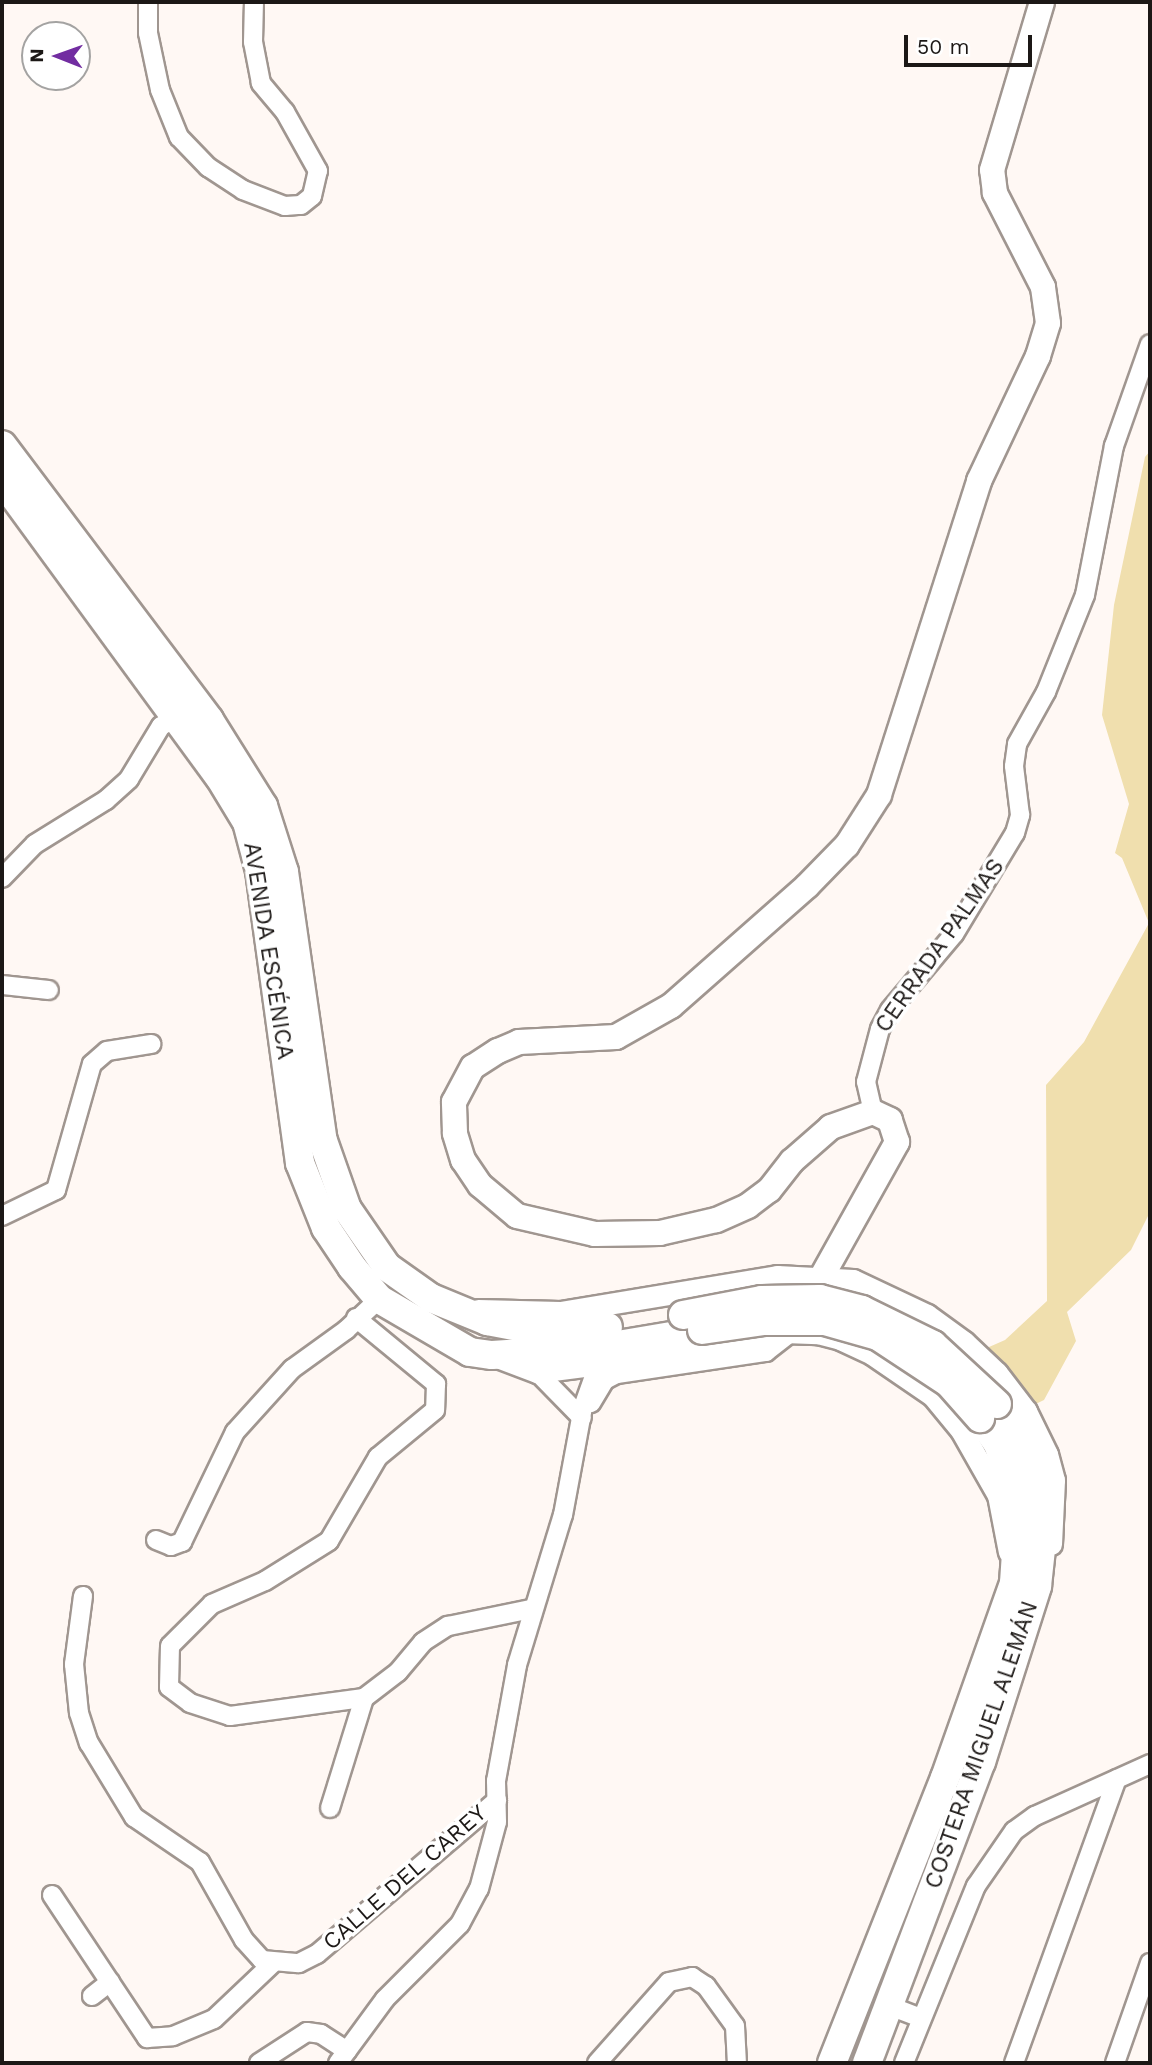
<!DOCTYPE html>
<html>
<head>
<meta charset="utf-8">
<style>
	body { margin:0 }
	#map { position:relative; width:1152px; height:2065px; overflow:hidden; background:#fff8f4; font-family:"Work Sans",sans-serif }
	div>[style] { position:absolute }
	[style*='--x'] { left:calc(var(--x)*1px); top:calc(var(--y)*1px); width:calc(var(--w)*1px); rotate:calc(var(--a)*1deg) }
	.green>* { inset:0; background:#f0dfae }
	.roads { filter:drop-shadow(2px 0 #a09690) drop-shadow(-2px 0 #a09690) drop-shadow(0 2px #a09690) drop-shadow(0 -2px #a09690) }
	.minor>* { height:18px; margin:-9px; padding:0 9px; transform-origin:9px; border-radius:9px; background:#fff }
	.tertiary>* { height:21px; margin:-10.5px; padding:0 10.5px; transform-origin:10.5px; border-radius:10.5px; background:#fff }
	.secondary>* { height:24px; margin:-12px; padding:0 12px; transform-origin:12px; border-radius:12px; background:#fff }
	.primary>* { height:28px; margin:-14px; padding:0 14px; transform-origin:14px; border-radius:14px; background:#fff }
	.bridges { filter:drop-shadow(2px 0 #a09690) drop-shadow(-2px 0 #a09690) drop-shadow(0 2px #a09690) drop-shadow(0 -2px #a09690) }
	.primary-bridge>* { height:28px; margin:-14px; padding:0 14px; transform-origin:14px; border-radius:14px; background:#fff }
	span { translate:-50% -50%; white-space:nowrap; text-align:center; line-height:1.15; -webkit-text-stroke:7px #fff; paint-order:stroke }
	.street-label { font-size:23px; color:#1c1816 }
	.frame { position:absolute; inset:0; border:4px solid #1c1816; pointer-events:none }
	.north { position:absolute; left:21px; top:21px; width:70px; height:70px; box-sizing:border-box; background:#fff; border:2px solid #a4a3a2; border-radius:50%; rotate:271deg; font-size:19px; font-weight:700; line-height:28px; text-align:center; color:#1c1816 }
	.north::after { content:''; display:block; margin:auto; width:24px; height:32px; background:#722da1; clip-path:polygon(50% 0,100% 100%,50% 72%,0 100%) }
	.scale { position:absolute; left:904px; top:35px; width:128px; height:32px; box-sizing:border-box; border:4px solid #1c1816; border-top:0; padding-left:9px; font-size:21px; line-height:24px; white-space:nowrap; color:#1c1816; -webkit-text-stroke:5px #fff; paint-order:stroke }
</style>
</head>
<body>
<div id="map">
	<div class="green">
		<div style="clip-path:polygon(1150px 451px,1150px 1212px,1131px 1250px,1067px 1312px,1076px 1341px,1044px 1400px,1015px 1414px,964px 1358px,1005px 1340px,1047px 1301px,1046px 1085px,1084px 1042px,1149px 923px,1122px 858px,1115px 853px,1129px 804px,1102px 715px,1114px 605px,1145px 457px)"></div>
	</div>
	<div class="roads">
		<div class="minor">
			<div style="--x:148;--y:2;--w:31;--a:90"></div>
			<div style="--x:148;--y:33;--w:58;--a:78.1"></div>
			<div style="--x:160;--y:90;--w:51;--a:68"></div>
			<div style="--x:179;--y:137;--w:42;--a:46"></div>
			<div style="--x:208;--y:167;--w:42;--a:33.3"></div>
			<div style="--x:243;--y:190;--w:45;--a:20.9"></div>
			<div style="--x:285;--y:206;--w:16;--a:-4"></div>
			<div style="--x:301;--y:205;--w:14;--a:-39"></div>
			<div style="--x:312;--y:196;--w:26;--a:-77"></div>
			<div style="--x:318;--y:171;--w:68;--a:-119.2"></div>
			<div style="--x:285;--y:112;--w:38;--a:-130"></div>
			<div style="--x:261;--y:83;--w:42;--a:-101"></div>
			<div style="--x:253;--y:42;--w:40;--a:-88.6"></div>
			<div style="--x:2;--y:878;--w:47;--a:-45.9"></div>
			<div style="--x:35;--y:844;--w:84;--a:-31.8"></div>
			<div style="--x:106;--y:800;--w:31;--a:-42"></div>
			<div style="--x:129;--y:779;--w:62;--a:-58.9"></div>
			<div style="--x:161;--y:726;--w:18;--a:-27"></div>
			<div style="--x:2;--y:985;--w:47;--a:6.1"></div>
			<div style="--x:873;--y:1112;--w:31;--a:-103"></div>
			<div style="--x:866;--y:1082;--w:55;--a:-75.2"></div>
			<div style="--x:880;--y:1029;--w:21;--a:-62"></div>
			<div style="--x:890;--y:1010;--w:99;--a:-49.9"></div>
			<div style="--x:954;--y:934;--w:118;--a:-58.9"></div>
			<div style="--x:1015;--y:833;--w:19;--a:-74"></div>
			<div style="--x:1020;--y:815;--w:49;--a:-97"></div>
			<div style="--x:1014;--y:766;--w:22;--a:-82"></div>
			<div style="--x:1017;--y:744;--w:60;--a:-60.9"></div>
			<div style="--x:1046;--y:692;--w:105;--a:-68.1"></div>
			<div style="--x:1085;--y:595;--w:152;--a:-79"></div>
			<div style="--x:1114;--y:446;--w:108;--a:-70.6"></div>
			<div style="--x:2;--y:1216;--w:60;--a:-25.7"></div>
			<div style="--x:56;--y:1190;--w:131;--a:-74.1"></div>
			<div style="--x:92;--y:1064;--w:20;--a:-41"></div>
			<div style="--x:107;--y:1051;--w:45;--a:-9"></div>
			<div style="--x:356;--y:1318;--w:104;--a:39.5"></div>
			<div style="--x:436;--y:1384;--w:26;--a:92"></div>
			<div style="--x:435;--y:1410;--w:74;--a:140.5"></div>
			<div style="--x:378;--y:1457;--w:97;--a:120.3"></div>
			<div style="--x:329;--y:1541;--w:75;--a:148"></div>
			<div style="--x:265;--y:1581;--w:58;--a:156.5"></div>
			<div style="--x:212;--y:1604;--w:59;--a:135"></div>
			<div style="--x:170;--y:1646;--w:41;--a:91.4"></div>
			<div style="--x:169;--y:1687;--w:26;--a:37"></div>
			<div style="--x:190;--y:1703;--w:42;--a:18"></div>
			<div style="--x:230;--y:1716;--w:135;--a:-7.7"></div>
			<div style="--x:364;--y:1698;--w:43;--a:-37.4"></div>
			<div style="--x:398;--y:1672;--w:39;--a:-50"></div>
			<div style="--x:423;--y:1642;--w:30;--a:-33"></div>
			<div style="--x:448;--y:1626;--w:85;--a:-11.6"></div>
			<div style="--x:537;--y:1372;--w:64;--a:45.6"></div>
			<div style="--x:591;--y:1403;--w:27;--a:-59"></div>
			<div style="--x:605;--y:1380;--w:13;--a:-27"></div>
			<div style="--x:617;--y:1374;--w:151;--a:-8.4"></div>
			<div style="--x:766;--y:1352;--w:33;--a:-38"></div>
			<div style="--x:156;--y:1540;--w:16;--a:22"></div>
			<div style="--x:171;--y:1546;--w:12;--a:-20"></div>
			<div style="--x:182;--y:1542;--w:122;--a:-64.3"></div>
			<div style="--x:235;--y:1432;--w:85;--a:-47.9"></div>
			<div style="--x:292;--y:1369;--w:67;--a:-35.8"></div>
			<div style="--x:346;--y:1330;--w:45;--a:-43.2"></div>
			<div style="--x:83;--y:1596;--w:69;--a:97.5"></div>
			<div style="--x:74;--y:1664;--w:49;--a:84.2"></div>
			<div style="--x:79;--y:1713;--w:32;--a:72"></div>
			<div style="--x:89;--y:1743;--w:87;--a:58.7"></div>
			<div style="--x:134;--y:1817;--w:80;--a:34.3"></div>
			<div style="--x:200;--y:1862;--w:90;--a:60.6"></div>
			<div style="--x:244;--y:1940;--w:27;--a:48"></div>
			<div style="--x:262;--y:1960;--w:37;--a:5"></div>
			<div style="--x:299;--y:1963;--w:20;--a:-27"></div>
			<div style="--x:317;--y:1954;--w:237;--a:-40.5"></div>
			<div style="--x:330;--y:1808;--w:115;--a:-72.8"></div>
			<div style="--x:52;--y:1895;--w:172;--a:56.4"></div>
			<div style="--x:147;--y:2038;--w:26;--a:-4"></div>
			<div style="--x:173;--y:2036;--w:44;--a:-22.5"></div>
			<div style="--x:214;--y:2019;--w:81;--a:-43.5"></div>
			<div style="--x:92;--y:1996;--w:23;--a:-38"></div>
			<div style="--x:887;--y:2005;--w:36;--a:21"></div>
			<div style="--x:259;--y:2063;--w:57;--a:-32.9"></div>
			<div style="--x:307;--y:2032;--w:14;--a:8"></div>
			<div style="--x:321;--y:2034;--w:31;--a:33"></div>
			<div style="--x:338;--y:2063;--w:79;--a:-53.7"></div>
			<div style="--x:385;--y:1999;--w:106;--a:-45"></div>
			<div style="--x:460;--y:1924;--w:40;--a:-62"></div>
			<div style="--x:479;--y:1889;--w:69;--a:-75"></div>
			<div style="--x:497;--y:1822;--w:41;--a:-91.4"></div>
			<div style="--x:496;--y:1781;--w:118;--a:-79.7"></div>
			<div style="--x:517;--y:1665;--w:157;--a:-73"></div>
			<div style="--x:563;--y:1515;--w:110;--a:-79.5"></div>
			<div style="--x:583;--y:1407;--w:45;--a:-70.3"></div>
			<div style="--x:597;--y:2063;--w:108;--a:-48.4"></div>
			<div style="--x:669;--y:1982;--w:24;--a:-12"></div>
			<div style="--x:692;--y:1977;--w:17;--a:33"></div>
			<div style="--x:706;--y:1986;--w:49;--a:54.1"></div>
			<div style="--x:735;--y:2026;--w:37;--a:87"></div>
			<div style="--x:904;--y:2063;--w:191;--a:-67.9"></div>
			<div style="--x:976;--y:1886;--w:67;--a:-55.4"></div>
			<div style="--x:1014;--y:1831;--w:26;--a:-36"></div>
			<div style="--x:1035;--y:1816;--w:126;--a:-24.3"></div>
			<div style="--x:1014;--y:2063;--w:302;--a:-70.1"></div>
			<div style="--x:1115;--y:2063;--w:106;--a:-70.7"></div>
		</div>
		<div class="tertiary">
			<div style="--x:478;--y:1310;--w:82;--a:1.4"></div>
			<div style="--x:560;--y:1312;--w:220;--a:-9.4"></div>
			<div style="--x:777;--y:1276;--w:76;--a:3"></div>
			<div style="--x:853;--y:1280;--w:82;--a:25.3"></div>
			<div style="--x:927;--y:1315;--w:46;--a:36.1"></div>
			<div style="--x:964;--y:1342;--w:45;--a:43.2"></div>
			<div style="--x:997;--y:1373;--w:48;--a:52.7"></div>
			<div style="--x:1026;--y:1411;--w:48;--a:64"></div>
			<div style="--x:1047;--y:1454;--w:27;--a:75"></div>
			<div style="--x:1054;--y:1480;--w:64;--a:92.7"></div>
			<div style="--x:497;--y:1357;--w:43;--a:20.6"></div>
			<div style="--x:537;--y:1372;--w:173;--a:-7.3"></div>
			<div style="--x:709;--y:1350;--w:77;--a:-13.5"></div>
			<div style="--x:784;--y:1332;--w:34;--a:2"></div>
			<div style="--x:818;--y:1333;--w:23;--a:15"></div>
			<div style="--x:840;--y:1339;--w:35;--a:25"></div>
			<div style="--x:872;--y:1354;--w:74;--a:34.5"></div>
			<div style="--x:933;--y:1396;--w:44;--a:50.5"></div>
			<div style="--x:961;--y:1430;--w:75;--a:60.4"></div>
			<div style="--x:998;--y:1495;--w:58;--a:79.1"></div>
		</div>
		<div class="secondary">
			<div style="--x:802;--y:1312;--w:195;--a:-60.8"></div>
			<div style="--x:897;--y:1142;--w:23;--a:-108"></div>
			<div style="--x:890;--y:1120;--w:19;--a:-155"></div>
			<div style="--x:873;--y:1112;--w:45;--a:160.3"></div>
			<div style="--x:831;--y:1127;--w:52;--a:138.9"></div>
			<div style="--x:792;--y:1161;--w:37;--a:128"></div>
			<div style="--x:769;--y:1190;--w:26;--a:143"></div>
			<div style="--x:748;--y:1206;--w:35;--a:156"></div>
			<div style="--x:716;--y:1220;--w:57;--a:166.9"></div>
			<div style="--x:660;--y:1233;--w:65;--a:179.1"></div>
			<div style="--x:595;--y:1234;--w:80;--a:-167"></div>
			<div style="--x:517;--y:1216;--w:48;--a:-140"></div>
			<div style="--x:480;--y:1185;--w:30;--a:-124"></div>
			<div style="--x:463;--y:1160;--w:28;--a:-107"></div>
			<div style="--x:455;--y:1133;--w:31;--a:-92"></div>
			<div style="--x:454;--y:1102;--w:40;--a:-62"></div>
			<div style="--x:473;--y:1067;--w:30;--a:-33"></div>
			<div style="--x:498;--y:1051;--w:23;--a:-23"></div>
			<div style="--x:519;--y:1042;--w:97;--a:-3"></div>
			<div style="--x:616;--y:1037;--w:63;--a:-29.4"></div>
			<div style="--x:671;--y:1006;--w:181;--a:-41.4"></div>
			<div style="--x:807;--y:886;--w:57;--a:-45.7"></div>
			<div style="--x:847;--y:845;--w:59;--a:-57.4"></div>
			<div style="--x:879;--y:795;--w:330;--a:-72.3"></div>
			<div style="--x:979;--y:481;--w:138;--a:-64.7"></div>
			<div style="--x:1038;--y:356;--w:34;--a:-73"></div>
			<div style="--x:1048;--y:323;--w:36;--a:-98"></div>
			<div style="--x:1043;--y:287;--w:106;--a:-117.1"></div>
			<div style="--x:995;--y:193;--w:23;--a:-97"></div>
			<div style="--x:992;--y:170;--w:175;--a:-73.4"></div>
		</div>
		<div class="primary">
			<div style="--x:2;--y:445;--w:344;--a:53"></div>
			<div style="--x:209;--y:720;--w:102;--a:57.9"></div>
			<div style="--x:263;--y:806;--w:69;--a:72.3"></div>
			<div style="--x:284;--y:872;--w:272;--a:81.8"></div>
			<div style="--x:323;--y:1141;--w:72;--a:70.6"></div>
			<div style="--x:347;--y:1209;--w:70;--a:55.4"></div>
			<div style="--x:387;--y:1267;--w:54;--a:35.2"></div>
			<div style="--x:431;--y:1298;--w:61;--a:22.3"></div>
			<div style="--x:487;--y:1321;--w:54;--a:10.7"></div>
			<div style="--x:540;--y:1331;--w:68;--a:-3.4"></div>
			<div style="--x:2;--y:480;--w:367;--a:53.8"></div>
			<div style="--x:219;--y:776;--w:54;--a:58.7"></div>
			<div style="--x:247;--y:822;--w:51;--a:75.1"></div>
			<div style="--x:260;--y:871;--w:295;--a:82.2"></div>
			<div style="--x:300;--y:1163;--w:70;--a:68.2"></div>
			<div style="--x:326;--y:1228;--w:47;--a:56.3"></div>
			<div style="--x:352;--y:1267;--w:42;--a:49.8"></div>
			<div style="--x:379;--y:1299;--w:105;--a:30.2"></div>
			<div style="--x:470;--y:1352;--w:22;--a:8"></div>
			<div style="--x:492;--y:1355;--w:108;--a:-3.7"></div>
			<div style="--x:600;--y:1348;--w:90;--a:-9.6"></div>
			<div style="--x:832;--y:2063;--w:307;--a:-68.4"></div>
			<div style="--x:945;--y:1778;--w:207;--a:-70.5"></div>
			<div style="--x:1014;--y:1583;--w:76;--a:-86.2"></div>
			<div style="--x:1019;--y:1507;--w:66;--a:-108.4"></div>
			<div style="--x:998;--y:1444;--w:32;--a:-125"></div>
			<div style="--x:867;--y:2063;--w:322;--a:-69.3"></div>
			<div style="--x:981;--y:1762;--w:185;--a:-72.3"></div>
			<div style="--x:1037;--y:1586;--w:46;--a:-83.8"></div>
			<div style="--x:1042;--y:1540;--w:65;--a:-97"></div>
			<div style="--x:1034;--y:1475;--w:42;--a:-111"></div>
			<div style="--x:1019;--y:1436;--w:39;--a:-125"></div>
		</div>
	</div>
	<div class="bridges">
		<div class="primary-bridge">
			<div style="--x:683;--y:1315;--w:80;--a:-10.8"></div>
			<div style="--x:762;--y:1300;--w:58;--a:-1"></div>
			<div style="--x:820;--y:1299;--w:43;--a:14.7"></div>
			<div style="--x:862;--y:1310;--w:79;--a:26.2"></div>
			<div style="--x:933;--y:1345;--w:87;--a:42.7"></div>
			<div style="--x:702;--y:1330;--w:63;--a:-8.3"></div>
			<div style="--x:764;--y:1321;--w:61;--a:0"></div>
			<div style="--x:825;--y:1321;--w:55;--a:15.8"></div>
			<div style="--x:878;--y:1336;--w:85;--a:33.5"></div>
			<div style="--x:949;--y:1383;--w:47;--a:48.5"></div>
		</div>
	</div>
	<div class="street-label">
		<span style="left:940px;top:946px;rotate:-55deg">CERRADA PALMAS</span>
		<span style="left:268px;top:951px;rotate:81deg">AVENIDA ESCÉNICA</span>
		<span style="left:982px;top:1745px;rotate:-71deg">COSTERA MIGUEL ALEMÁN</span>
		<span style="left:405px;top:1878px;rotate:-41deg">CALLE DEL CAREY</span>
	</div>
	<div class="frame"></div>
	<div class="north">N</div>
	<div class="scale">50 m</div>
</div>
</body>
</html>
